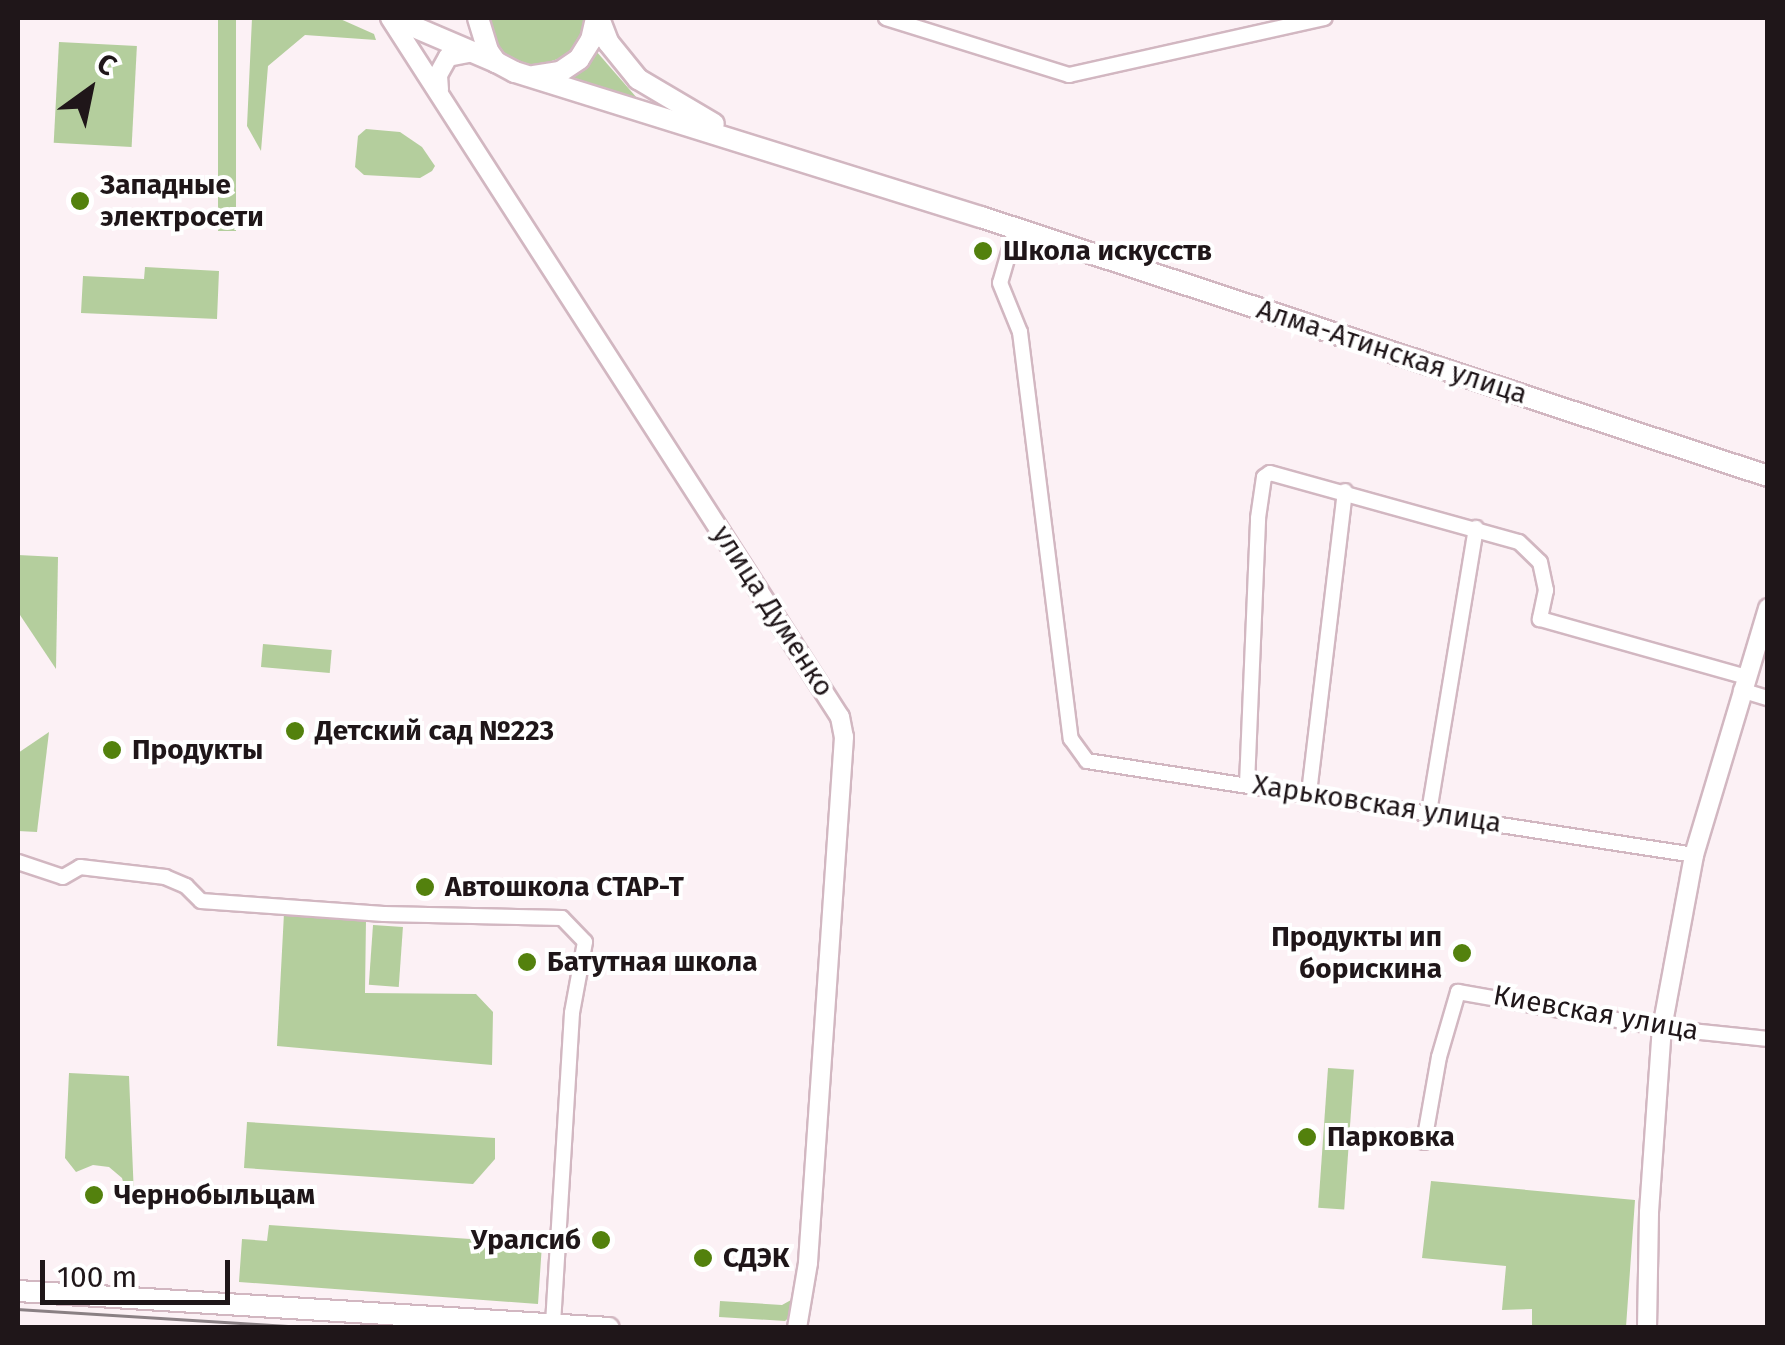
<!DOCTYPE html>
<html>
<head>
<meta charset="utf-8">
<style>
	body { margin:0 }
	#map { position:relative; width:1785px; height:1345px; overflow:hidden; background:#fcf1f5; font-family:"Fira Sans",sans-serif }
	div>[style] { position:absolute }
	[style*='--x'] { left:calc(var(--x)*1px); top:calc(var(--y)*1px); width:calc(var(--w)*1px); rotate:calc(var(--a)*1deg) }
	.green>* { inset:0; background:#b4ce9d; transform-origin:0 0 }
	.roads { filter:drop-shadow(2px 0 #d2b7c1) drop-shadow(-2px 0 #d2b7c1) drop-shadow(0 2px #d2b7c1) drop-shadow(0 -2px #d2b7c1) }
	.minor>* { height:14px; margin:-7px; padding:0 7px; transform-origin:7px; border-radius:7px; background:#fff }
	.tertiary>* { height:18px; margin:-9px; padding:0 9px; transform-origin:9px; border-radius:9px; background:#fff }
	.secondary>* { height:20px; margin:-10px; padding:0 10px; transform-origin:10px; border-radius:10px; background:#fff }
	.tram>* { height:2.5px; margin:-1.25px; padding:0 1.25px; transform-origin:1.25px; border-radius:1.25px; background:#8a8084 }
	.dots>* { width:28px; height:28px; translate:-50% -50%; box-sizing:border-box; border:5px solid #fff; border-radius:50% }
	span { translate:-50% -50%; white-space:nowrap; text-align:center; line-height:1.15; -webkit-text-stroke:8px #fff; paint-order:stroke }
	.poi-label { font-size:28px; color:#1f1619; font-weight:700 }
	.left { translate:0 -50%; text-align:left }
	.right { translate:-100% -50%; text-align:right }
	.street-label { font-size:28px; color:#1f1619 }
	.frame { position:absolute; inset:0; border:20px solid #1f1619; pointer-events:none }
	.north { position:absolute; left:40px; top:40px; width:100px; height:100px; -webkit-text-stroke:8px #fff; paint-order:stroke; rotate:33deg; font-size:28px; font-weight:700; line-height:40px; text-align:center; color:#1f1619 }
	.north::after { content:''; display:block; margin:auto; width:35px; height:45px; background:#1f1619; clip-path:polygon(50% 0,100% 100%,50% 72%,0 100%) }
	.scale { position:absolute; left:40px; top:1260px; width:190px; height:45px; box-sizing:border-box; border:5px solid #1f1619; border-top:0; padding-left:12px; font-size:30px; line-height:35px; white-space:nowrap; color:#1f1619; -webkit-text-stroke:8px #fff; paint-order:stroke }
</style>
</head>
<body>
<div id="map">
	<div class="green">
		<div style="left:218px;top:18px;width:18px;height:213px"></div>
		<div style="clip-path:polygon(252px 18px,338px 18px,374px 34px,376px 40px,305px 35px,268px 66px,261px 151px,247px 126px)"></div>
		<div style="clip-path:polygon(486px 18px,584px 18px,584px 19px,581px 37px,567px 56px,533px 67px,507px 59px,494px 46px)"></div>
		<div style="left:59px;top:42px;width:78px;height:101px;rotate:3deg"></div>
		<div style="clip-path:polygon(596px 51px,637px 98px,636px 102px,576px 82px,573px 77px)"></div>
		<div style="clip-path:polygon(366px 129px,400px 132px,422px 147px,435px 166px,432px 171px,420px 178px,364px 175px,355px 167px,358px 136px)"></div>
		<div style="clip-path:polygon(145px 267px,219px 271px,217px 319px,81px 313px,83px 276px,144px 279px)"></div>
		<div style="clip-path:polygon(18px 555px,58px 557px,56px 669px,18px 612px)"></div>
		<div style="left:263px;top:644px;width:69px;height:23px;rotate:5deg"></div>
		<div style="clip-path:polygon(49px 732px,37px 832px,18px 831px,18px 753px)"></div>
		<div style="clip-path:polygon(284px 913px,366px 919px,365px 993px,476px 994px,493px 1012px,492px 1065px,277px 1046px)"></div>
		<div style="left:373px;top:925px;width:30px;height:60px;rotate:4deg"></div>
		<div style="left:1328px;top:1068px;width:26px;height:140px;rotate:4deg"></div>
		<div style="clip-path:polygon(69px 1073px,129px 1076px,134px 1196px,127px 1196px,122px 1178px,109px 1167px,93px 1165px,76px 1172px,65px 1158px)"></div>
		<div style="clip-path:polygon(247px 1122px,495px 1138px,495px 1159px,473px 1184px,244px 1168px)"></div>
		<div style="clip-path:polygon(1431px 1181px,1635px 1200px,1626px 1327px,1532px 1326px,1532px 1309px,1502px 1310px,1506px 1266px,1422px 1258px)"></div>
		<div style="clip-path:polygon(269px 1225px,542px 1244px,538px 1304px,239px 1282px,242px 1239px,267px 1241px)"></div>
		<div style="clip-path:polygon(720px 1301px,782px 1305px,791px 1300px,793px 1314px,785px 1321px,719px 1317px)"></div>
	</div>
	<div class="roads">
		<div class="minor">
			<div style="--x:886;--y:18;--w:192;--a:17.3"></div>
			<div style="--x:1069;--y:75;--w:262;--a:-12.6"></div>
			<div style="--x:1016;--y:228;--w:57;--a:106.2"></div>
			<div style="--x:1000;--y:283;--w:53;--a:67.8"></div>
			<div style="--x:1020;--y:332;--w:410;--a:82.9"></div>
			<div style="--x:1071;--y:739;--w:27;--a:54"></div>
			<div style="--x:1087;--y:761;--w:614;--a:8.8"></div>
			<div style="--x:1741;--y:690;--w:28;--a:17"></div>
			<div style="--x:1247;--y:784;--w:266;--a:-87.6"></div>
			<div style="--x:1258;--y:518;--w:41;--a:-81.7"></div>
			<div style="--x:1264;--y:477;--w:7;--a:-34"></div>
			<div style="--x:1270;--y:473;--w:258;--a:15.5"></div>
			<div style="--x:1519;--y:542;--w:29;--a:44"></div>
			<div style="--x:1540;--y:562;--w:29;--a:78"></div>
			<div style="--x:1546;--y:590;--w:30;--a:102"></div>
			<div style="--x:1540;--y:619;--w:214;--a:15.7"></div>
			<div style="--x:1309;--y:793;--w:304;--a:-83.2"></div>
			<div style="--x:1429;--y:812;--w:288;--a:-80.6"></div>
			<div style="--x:18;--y:862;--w:47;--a:18.4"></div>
			<div style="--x:63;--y:877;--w:20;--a:-30"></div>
			<div style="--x:80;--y:867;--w:86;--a:6.7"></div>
			<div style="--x:165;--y:877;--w:23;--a:23"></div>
			<div style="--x:186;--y:886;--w:21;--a:45"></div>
			<div style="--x:201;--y:901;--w:183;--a:4.1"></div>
			<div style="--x:384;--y:914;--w:178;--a:1.3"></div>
			<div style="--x:562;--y:918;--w:33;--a:46"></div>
			<div style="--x:585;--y:942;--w:72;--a:100.4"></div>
			<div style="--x:572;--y:1013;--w:312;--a:93.5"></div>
			<div style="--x:1424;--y:1142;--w:86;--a:-80"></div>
			<div style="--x:1439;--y:1057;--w:68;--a:-73.7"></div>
			<div style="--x:1458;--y:992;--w:207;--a:10"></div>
			<div style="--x:1662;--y:1028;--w:107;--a:5.9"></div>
		</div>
		<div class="tertiary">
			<div style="--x:390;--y:18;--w:831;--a:57.23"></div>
			<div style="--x:840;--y:717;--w:20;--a:79"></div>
			<div style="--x:844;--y:737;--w:527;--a:93.92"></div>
			<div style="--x:808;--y:1263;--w:66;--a:99.6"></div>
			<div style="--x:439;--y:90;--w:15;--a:-94"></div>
			<div style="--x:438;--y:75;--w:21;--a:-61"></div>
			<div style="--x:448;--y:57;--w:25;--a:-11"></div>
			<div style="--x:1647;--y:1328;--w:116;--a:-89"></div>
			<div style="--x:1649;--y:1212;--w:184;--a:-86"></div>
			<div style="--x:1662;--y:1028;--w:176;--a:-79.5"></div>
			<div style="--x:1694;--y:855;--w:258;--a:-73.3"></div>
		</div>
		<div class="secondary">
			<div style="--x:393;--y:18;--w:112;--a:23.1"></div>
			<div style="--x:478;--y:18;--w:34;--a:73"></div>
			<div style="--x:488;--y:51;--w:14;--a:54"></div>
			<div style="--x:496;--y:62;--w:21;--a:28"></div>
			<div style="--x:515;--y:72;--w:488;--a:17.3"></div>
			<div style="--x:981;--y:217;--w:829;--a:18.22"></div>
			<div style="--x:599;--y:18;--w:26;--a:69"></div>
			<div style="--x:608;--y:42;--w:48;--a:51"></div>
			<div style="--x:638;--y:79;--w:88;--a:30.6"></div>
			<div style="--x:534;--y:76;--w:26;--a:-9"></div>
			<div style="--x:560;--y:72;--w:23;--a:-34"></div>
			<div style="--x:579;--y:59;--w:22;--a:-58"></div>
			<div style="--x:591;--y:40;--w:23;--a:-77"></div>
			<div style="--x:18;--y:1291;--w:592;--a:3.58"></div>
		</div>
	</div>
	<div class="tram">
		<div style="--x:18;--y:1309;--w:305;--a:3.6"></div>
	</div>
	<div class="dots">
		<div style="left:80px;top:201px;background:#53810d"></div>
		<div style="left:983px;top:251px;background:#53810d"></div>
		<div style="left:295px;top:731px;background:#53810d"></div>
		<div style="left:112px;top:750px;background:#53810d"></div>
		<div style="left:425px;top:887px;background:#53810d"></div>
		<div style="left:1462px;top:953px;background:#53810d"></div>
		<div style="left:527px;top:962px;background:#53810d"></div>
		<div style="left:1307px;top:1137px;background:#53810d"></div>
		<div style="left:94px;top:1195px;background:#53810d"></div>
		<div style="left:601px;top:1240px;background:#53810d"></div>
		<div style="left:703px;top:1258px;background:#53810d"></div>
	</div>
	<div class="poi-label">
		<span class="left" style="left:100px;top:201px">Западные<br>электросети</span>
		<span class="left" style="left:1003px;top:251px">Школа искусств</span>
		<span class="left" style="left:315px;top:731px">Детский сад №223</span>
		<span class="left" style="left:132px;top:750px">Продукты</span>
		<span class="left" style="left:445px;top:887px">Автошкола СТАР-Т</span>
		<span class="right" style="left:1442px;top:953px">Продукты ип<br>борискина</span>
		<span class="left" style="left:547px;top:962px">Батутная школа</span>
		<span class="left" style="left:1327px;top:1137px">Парковка</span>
		<span class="left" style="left:114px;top:1195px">Чернобыльцам</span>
		<span class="right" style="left:581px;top:1240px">Уралсиб</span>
		<span class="left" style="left:723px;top:1258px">СДЭК</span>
	</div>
	<div class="street-label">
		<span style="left:1392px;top:352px;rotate:18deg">Алма-Атинская улица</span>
		<span style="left:773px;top:611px;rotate:57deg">улица Думенко</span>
		<span style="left:1377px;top:804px;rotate:9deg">Харьковская улица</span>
		<span style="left:1596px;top:1013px;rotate:10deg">Киевская улица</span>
	</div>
	<div class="frame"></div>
	<div class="north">С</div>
	<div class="scale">100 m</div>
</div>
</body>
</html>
